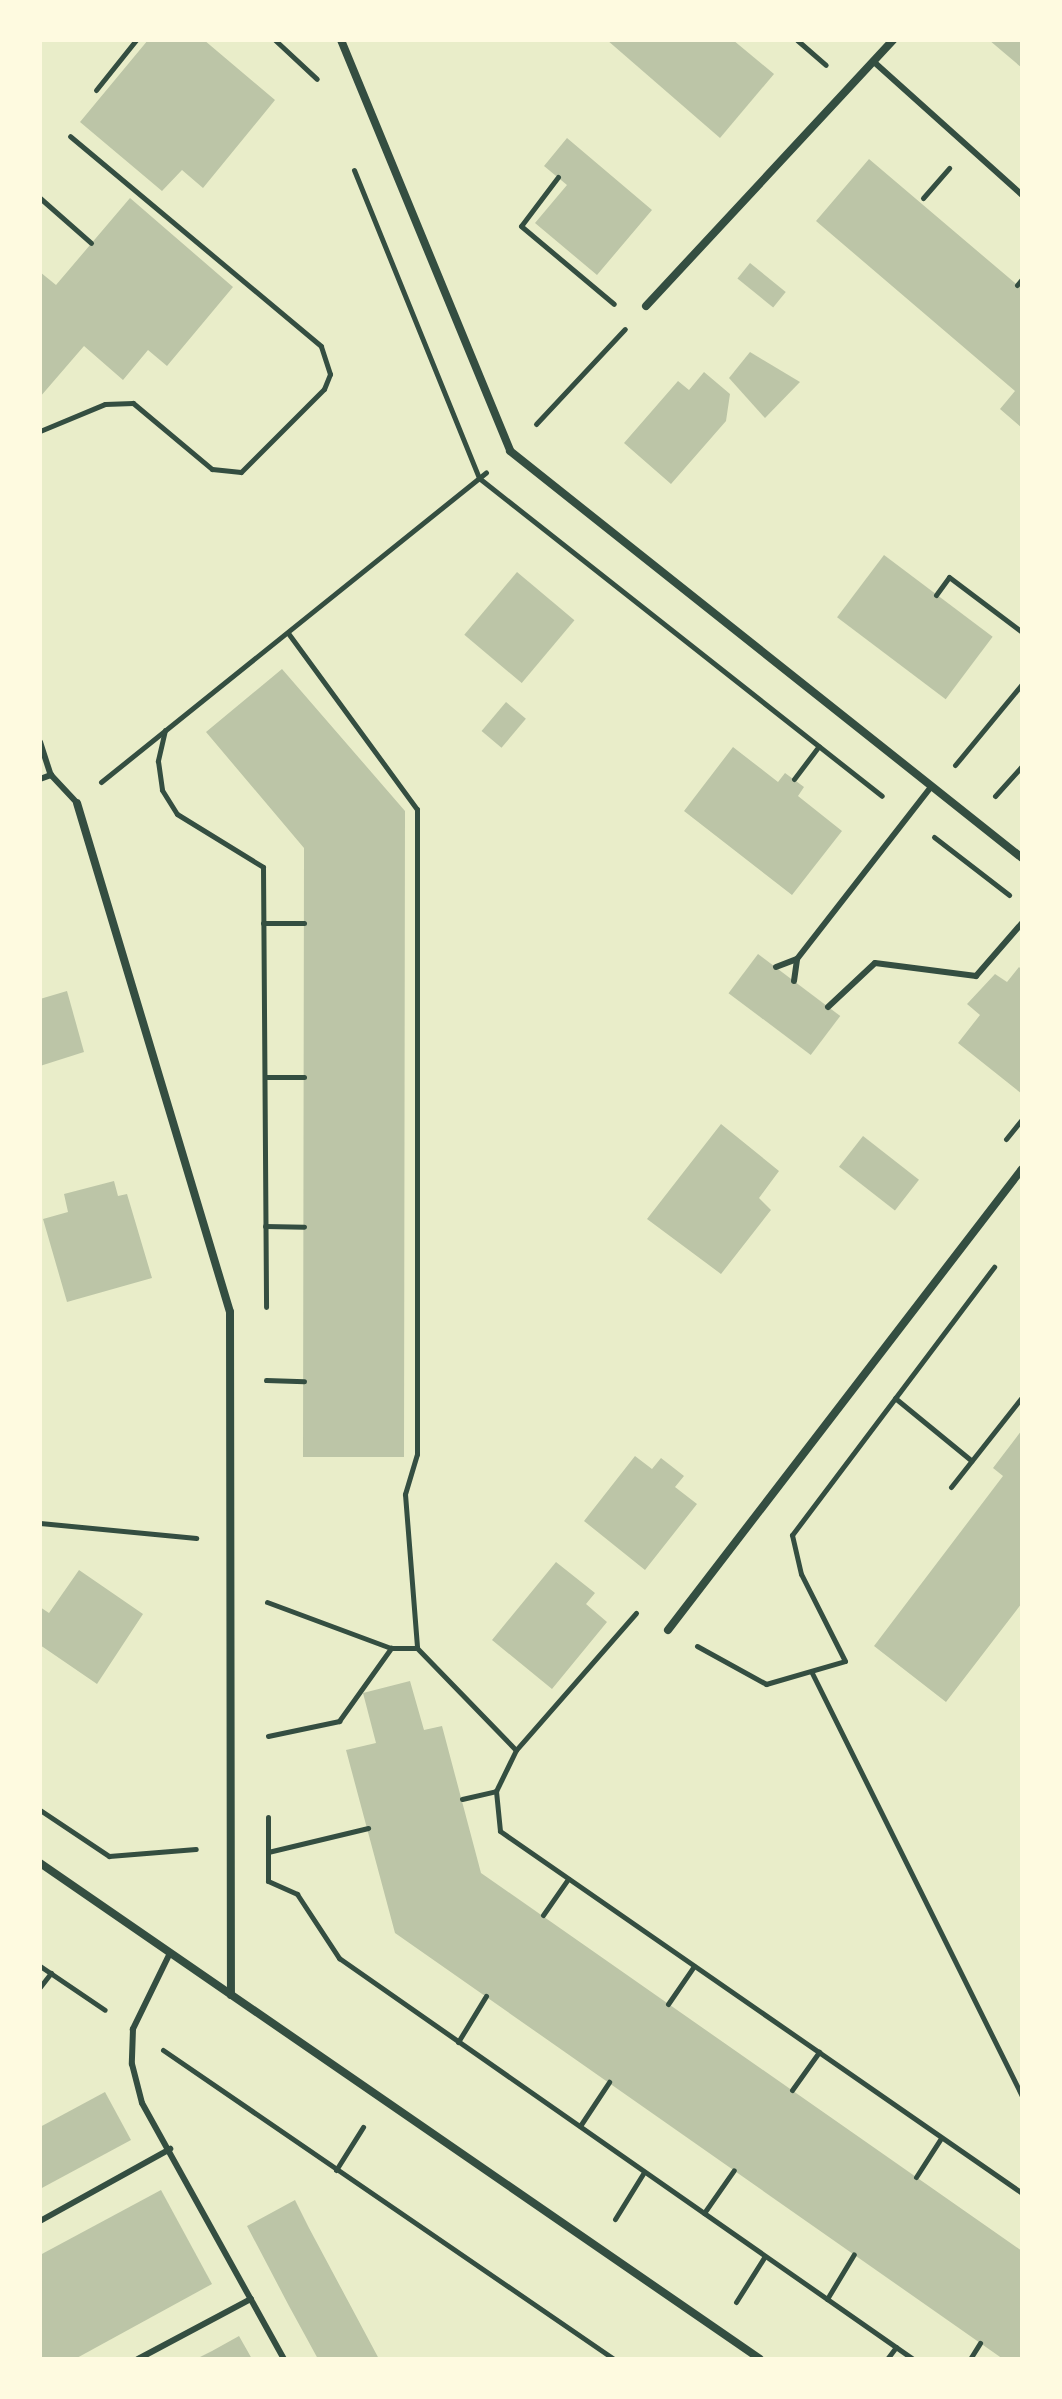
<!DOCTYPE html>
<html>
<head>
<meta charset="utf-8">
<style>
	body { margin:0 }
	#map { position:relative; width:1062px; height:2399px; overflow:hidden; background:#e9edc9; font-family:Signika,sans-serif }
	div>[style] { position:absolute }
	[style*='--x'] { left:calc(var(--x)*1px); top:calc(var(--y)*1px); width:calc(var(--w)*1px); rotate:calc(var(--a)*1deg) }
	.building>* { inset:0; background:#bcc5a7; transform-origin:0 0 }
	.path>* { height:5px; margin:-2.5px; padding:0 2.5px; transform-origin:2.5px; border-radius:2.5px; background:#344e41 }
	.service>* { height:6px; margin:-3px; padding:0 3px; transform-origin:3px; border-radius:3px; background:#344e41 }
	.minor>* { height:8px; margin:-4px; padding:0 4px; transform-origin:4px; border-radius:4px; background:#344e41 }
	span { translate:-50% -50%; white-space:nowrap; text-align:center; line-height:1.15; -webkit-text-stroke:8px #fefae0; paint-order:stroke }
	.frame { position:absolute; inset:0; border:42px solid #fefae0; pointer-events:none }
</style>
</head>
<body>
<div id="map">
	<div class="building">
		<div style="clip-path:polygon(148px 40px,204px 40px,275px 100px,203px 188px,182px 170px,162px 191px,80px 122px)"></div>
		<div style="clip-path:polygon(607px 40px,733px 40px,774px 74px,720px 138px)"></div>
		<div style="clip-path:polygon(989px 40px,1022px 40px,1022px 68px)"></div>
		<div style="clip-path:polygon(567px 138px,652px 210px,597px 275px,535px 223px,567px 185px,544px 166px)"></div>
		<div style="clip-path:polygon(869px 159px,1022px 289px,1022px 428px,1000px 409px,1015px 391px,816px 221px)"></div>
		<div style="clip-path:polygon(130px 198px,233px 287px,167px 366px,148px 350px,123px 380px,84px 346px,40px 397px,40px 272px,56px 285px)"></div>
		<div style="left:750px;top:263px;width:46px;height:20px;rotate:39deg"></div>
		<div style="clip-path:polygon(750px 352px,800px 382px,765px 418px,729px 378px)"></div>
		<div style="clip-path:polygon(704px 372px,730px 394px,726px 421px,671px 484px,624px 443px,678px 381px,689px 390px)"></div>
		<div style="left:884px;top:555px;width:136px;height:78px;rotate:37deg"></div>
		<div style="left:517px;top:572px;width:75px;height:82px;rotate:40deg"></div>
		<div style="clip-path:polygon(282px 669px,405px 811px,404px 1457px,303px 1457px,304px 848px,206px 732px)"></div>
		<div style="left:506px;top:702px;width:26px;height:38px;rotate:40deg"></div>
		<div style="clip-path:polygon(733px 747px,778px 782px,785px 773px,804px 787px,798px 796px,842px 831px,792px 895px,684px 811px)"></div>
		<div style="left:758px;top:954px;width:103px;height:49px;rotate:37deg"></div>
		<div style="clip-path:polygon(1019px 967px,1022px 970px,1022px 1094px,958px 1043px,980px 1015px,967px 1004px,995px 974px,1007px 982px)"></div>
		<div style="clip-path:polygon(67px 991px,84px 1052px,40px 1066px,40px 999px)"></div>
		<div style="clip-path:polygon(721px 1124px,779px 1171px,759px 1198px,771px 1210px,721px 1274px,647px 1219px)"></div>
		<div style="left:863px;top:1136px;width:71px;height:39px;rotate:38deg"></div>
		<div style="clip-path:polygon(114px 1181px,118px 1196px,127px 1194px,152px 1278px,67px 1302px,43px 1219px,68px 1212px,64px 1194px)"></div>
		<div style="clip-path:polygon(1022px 1430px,1022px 1603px,946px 1702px,874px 1646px,1003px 1476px,993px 1468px)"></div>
		<div style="clip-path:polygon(635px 1456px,652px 1469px,661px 1458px,684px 1476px,675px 1487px,697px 1504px,645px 1570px,584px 1521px)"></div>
		<div style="clip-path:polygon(556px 1562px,595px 1593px,586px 1604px,607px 1622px,552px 1689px,492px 1640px)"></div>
		<div style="clip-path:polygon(79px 1570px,143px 1614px,97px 1684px,40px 1645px,40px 1607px,49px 1613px)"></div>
		<div style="clip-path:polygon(410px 1681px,424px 1730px,442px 1726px,481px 1873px,1022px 2251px,1022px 2359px,1003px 2359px,395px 1933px,346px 1750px,376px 1743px,363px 1693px)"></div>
		<div style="clip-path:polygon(105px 2092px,131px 2140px,40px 2189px,40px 2127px)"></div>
		<div style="clip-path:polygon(161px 2190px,212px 2284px,75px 2359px,40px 2359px,40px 2255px)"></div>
		<div style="clip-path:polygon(295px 2200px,309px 2228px,379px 2359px,318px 2359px,289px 2306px,247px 2226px)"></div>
		<div style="clip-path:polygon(239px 2336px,252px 2359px,196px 2359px,212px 2351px)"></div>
	</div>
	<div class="path">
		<div style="--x:275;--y:40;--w:57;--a:42.9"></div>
		<div style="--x:797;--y:40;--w:38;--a:41"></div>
		<div style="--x:96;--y:90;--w:64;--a:-51.3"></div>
		<div style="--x:354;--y:170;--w:332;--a:67.9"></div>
		<div style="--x:479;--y:478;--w:513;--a:38.28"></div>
		<div style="--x:558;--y:177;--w:61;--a:127.1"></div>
		<div style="--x:521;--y:226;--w:121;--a:40"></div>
		<div style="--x:40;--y:198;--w:68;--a:41.4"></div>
		<div style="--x:923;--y:198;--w:40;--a:-49"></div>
		<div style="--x:1017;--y:285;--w:8;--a:-50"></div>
		<div style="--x:536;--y:424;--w:130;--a:-46.9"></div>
		<div style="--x:40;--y:431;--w:70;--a:-22.6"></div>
		<div style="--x:105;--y:404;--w:28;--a:-2"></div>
		<div style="--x:133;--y:403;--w:103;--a:39.9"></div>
		<div style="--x:212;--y:469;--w:29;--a:6"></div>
		<div style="--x:241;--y:472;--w:117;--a:-45"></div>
		<div style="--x:324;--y:389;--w:16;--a:-68"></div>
		<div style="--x:330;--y:374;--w:29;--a:-108"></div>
		<div style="--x:321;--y:346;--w:327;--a:-140.1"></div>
		<div style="--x:936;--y:595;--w:22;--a:-54"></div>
		<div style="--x:949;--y:577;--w:91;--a:37"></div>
		<div style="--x:288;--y:633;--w:218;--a:53.8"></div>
		<div style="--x:417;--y:809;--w:645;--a:90"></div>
		<div style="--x:417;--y:1454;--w:42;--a:106.7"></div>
		<div style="--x:405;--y:1494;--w:154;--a:85.5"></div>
		<div style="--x:417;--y:1648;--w:142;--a:45.9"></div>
		<div style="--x:165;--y:730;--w:32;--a:103"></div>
		<div style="--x:158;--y:761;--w:29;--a:82"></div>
		<div style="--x:162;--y:790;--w:28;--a:58"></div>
		<div style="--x:177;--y:814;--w:101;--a:31.6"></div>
		<div style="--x:263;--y:867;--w:440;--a:89.6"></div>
		<div style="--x:955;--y:765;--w:105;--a:-50.4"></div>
		<div style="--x:794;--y:779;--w:41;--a:-52.9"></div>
		<div style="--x:101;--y:782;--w:494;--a:-38.8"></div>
		<div style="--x:995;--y:796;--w:40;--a:-48"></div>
		<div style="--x:934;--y:837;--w:95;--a:37.7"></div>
		<div style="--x:263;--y:923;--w:41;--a:0"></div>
		<div style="--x:265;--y:1077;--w:39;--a:0"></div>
		<div style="--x:1006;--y:1139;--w:26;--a:-51"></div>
		<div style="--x:265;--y:1226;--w:39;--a:1"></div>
		<div style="--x:266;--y:1380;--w:38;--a:2"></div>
		<div style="--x:895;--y:1398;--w:99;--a:39.3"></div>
		<div style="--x:951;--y:1487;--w:115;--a:-51.7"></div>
		<div style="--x:40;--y:1523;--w:157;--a:5.5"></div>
		<div style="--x:267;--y:1602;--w:132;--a:20.4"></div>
		<div style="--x:391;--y:1648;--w:26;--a:0"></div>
		<div style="--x:636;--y:1613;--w:182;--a:131.2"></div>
		<div style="--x:516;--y:1750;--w:46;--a:116"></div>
		<div style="--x:496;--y:1791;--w:40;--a:84.3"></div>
		<div style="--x:500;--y:1831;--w:635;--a:34.74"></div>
		<div style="--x:697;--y:1646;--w:79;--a:28.8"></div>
		<div style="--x:766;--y:1684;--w:82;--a:-16.2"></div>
		<div style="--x:845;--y:1661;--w:97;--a:-116.8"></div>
		<div style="--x:801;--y:1574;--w:40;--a:-103"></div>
		<div style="--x:792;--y:1535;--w:336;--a:-53"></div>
		<div style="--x:812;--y:1673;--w:472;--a:63.6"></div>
		<div style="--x:268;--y:1736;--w:73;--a:-11.9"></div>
		<div style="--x:339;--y:1721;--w:90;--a:-54.5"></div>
		<div style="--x:462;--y:1799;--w:35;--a:-13"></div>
		<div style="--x:40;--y:1810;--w:83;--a:33.7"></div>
		<div style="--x:109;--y:1856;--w:87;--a:-4.6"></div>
		<div style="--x:268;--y:1817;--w:64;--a:90"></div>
		<div style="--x:268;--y:1881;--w:32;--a:24"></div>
		<div style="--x:297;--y:1894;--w:77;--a:56.7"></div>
		<div style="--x:339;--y:1958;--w:700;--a:34.94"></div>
		<div style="--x:268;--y:1852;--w:103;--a:-13.5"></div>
		<div style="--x:543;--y:1915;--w:44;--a:-55.2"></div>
		<div style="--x:40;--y:1966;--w:78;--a:34.1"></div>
		<div style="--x:40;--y:1987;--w:18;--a:-52"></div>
		<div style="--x:668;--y:2004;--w:46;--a:-55.6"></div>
		<div style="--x:458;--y:2042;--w:54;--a:-58.7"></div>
		<div style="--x:163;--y:2050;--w:547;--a:34.42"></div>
		<div style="--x:792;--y:2090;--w:47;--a:-54.6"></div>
		<div style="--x:580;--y:2126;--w:53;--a:-56.6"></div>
		<div style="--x:336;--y:2170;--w:51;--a:-57.9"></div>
		<div style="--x:916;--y:2177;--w:46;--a:-57.3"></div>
		<div style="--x:704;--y:2213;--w:52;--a:-55.1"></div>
		<div style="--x:615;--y:2219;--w:55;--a:-58.3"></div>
		<div style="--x:827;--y:2299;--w:52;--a:-59"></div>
		<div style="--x:736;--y:2302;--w:54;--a:-57.8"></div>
		<div style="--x:887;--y:2359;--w:15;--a:-53"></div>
		<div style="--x:970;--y:2359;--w:19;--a:-58"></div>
	</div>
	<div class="service">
		<div style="--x:874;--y:62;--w:199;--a:41.9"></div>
		<div style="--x:40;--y:742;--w:35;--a:72"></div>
		<div style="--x:40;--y:779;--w:12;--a:-20"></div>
		<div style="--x:51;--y:775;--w:38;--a:47"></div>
		<div style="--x:776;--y:967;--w:22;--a:-21"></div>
		<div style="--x:794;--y:981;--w:22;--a:-82"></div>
		<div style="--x:797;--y:959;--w:218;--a:-52.1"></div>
		<div style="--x:828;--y:1007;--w:64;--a:-43.1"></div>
		<div style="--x:875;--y:963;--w:102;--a:7.3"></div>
		<div style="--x:976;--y:976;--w:70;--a:-49"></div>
		<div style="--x:170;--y:1953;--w:85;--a:116"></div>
		<div style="--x:133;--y:2029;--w:35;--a:92"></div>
		<div style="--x:132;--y:2064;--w:40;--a:75.6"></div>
		<div style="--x:142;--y:2103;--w:293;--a:61"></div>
		<div style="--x:40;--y:2221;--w:149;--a:-29"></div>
		<div style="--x:138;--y:2359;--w:128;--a:-28"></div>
	</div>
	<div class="minor">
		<div style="--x:341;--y:40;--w:444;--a:67.6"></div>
		<div style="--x:510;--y:451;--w:654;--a:38.48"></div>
		<div style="--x:646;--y:306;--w:363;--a:-47.1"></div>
		<div style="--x:77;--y:803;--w:531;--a:73.27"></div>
		<div style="--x:230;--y:1312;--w:683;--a:89.92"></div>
		<div style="--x:668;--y:1630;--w:581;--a:-52.48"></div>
		<div style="--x:40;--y:1863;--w:874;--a:34.56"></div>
	</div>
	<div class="frame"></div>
</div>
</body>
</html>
